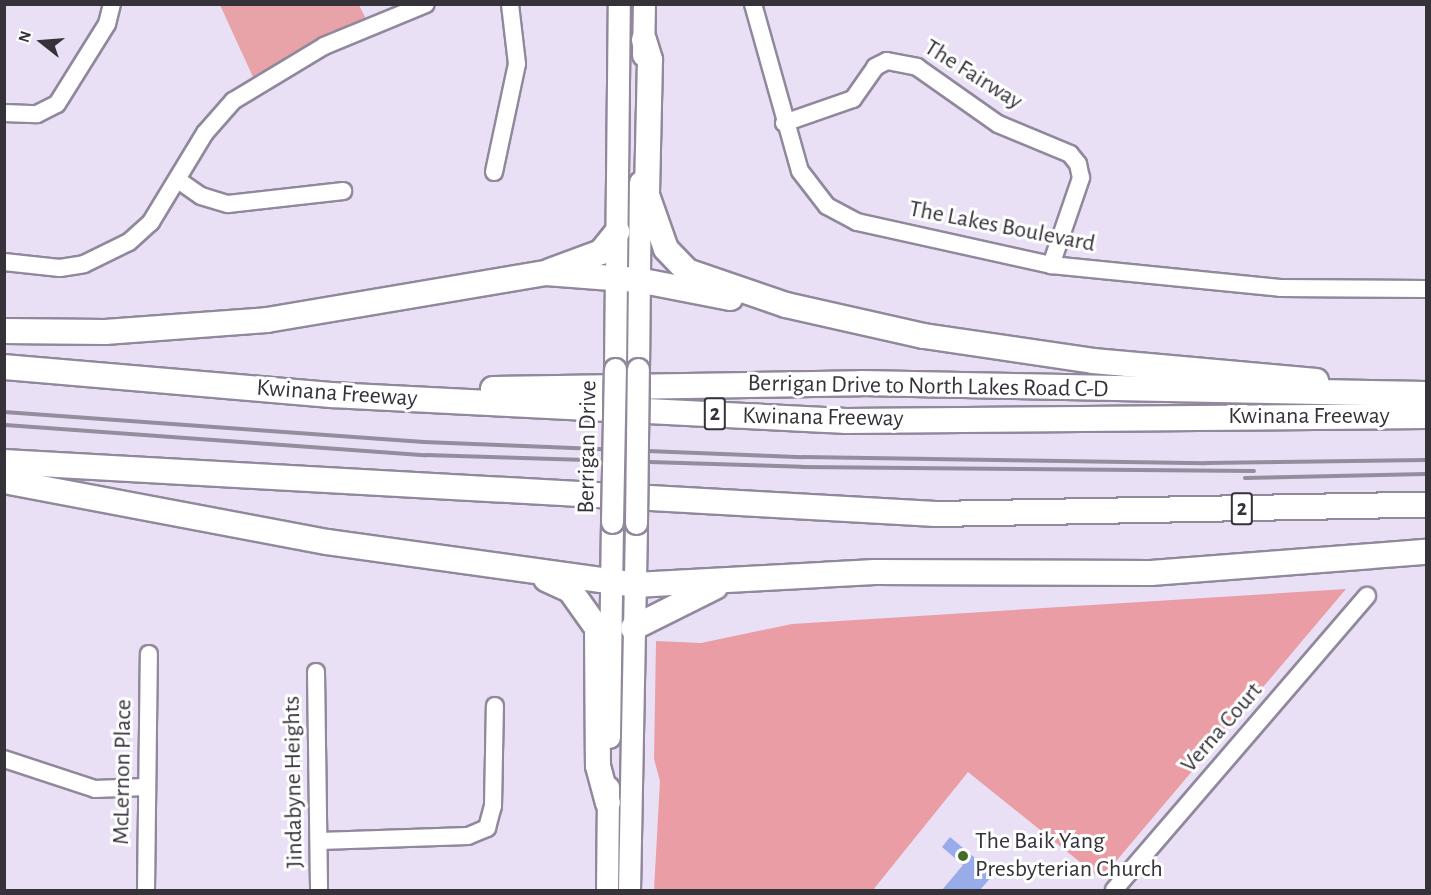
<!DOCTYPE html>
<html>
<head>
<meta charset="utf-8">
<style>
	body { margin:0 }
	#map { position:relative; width:1431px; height:895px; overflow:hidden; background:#e9e0f6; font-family:"Alegreya Sans",sans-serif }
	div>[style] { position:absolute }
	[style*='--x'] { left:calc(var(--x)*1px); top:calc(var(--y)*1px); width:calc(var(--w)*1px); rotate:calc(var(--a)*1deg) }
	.green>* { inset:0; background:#e8a3a9 }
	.forest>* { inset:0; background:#ea9da4 }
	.building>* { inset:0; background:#99acea }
	.roads { filter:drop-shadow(2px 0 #91889c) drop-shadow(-2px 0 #91889c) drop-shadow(0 2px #91889c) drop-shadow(0 -2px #91889c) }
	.minor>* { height:16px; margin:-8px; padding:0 8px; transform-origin:8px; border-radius:8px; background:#fff }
	.major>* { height:21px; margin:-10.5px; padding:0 10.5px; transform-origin:10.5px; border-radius:10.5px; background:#fff }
	.highway>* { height:24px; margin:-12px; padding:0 12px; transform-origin:12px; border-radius:12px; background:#fff }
	.rail>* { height:4px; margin:-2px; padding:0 2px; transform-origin:2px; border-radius:2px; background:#948d9d }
	.bridges { filter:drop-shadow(2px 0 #91889c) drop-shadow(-2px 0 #91889c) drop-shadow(0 2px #91889c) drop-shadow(0 -2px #91889c) }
	.major-bridge>* { height:21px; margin:-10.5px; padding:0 10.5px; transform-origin:10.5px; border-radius:10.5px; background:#fff }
	.dots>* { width:16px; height:16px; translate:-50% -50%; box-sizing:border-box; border:3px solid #fff; border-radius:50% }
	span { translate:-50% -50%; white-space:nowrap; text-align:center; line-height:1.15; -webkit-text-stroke:6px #fff; paint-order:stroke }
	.shield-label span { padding:2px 4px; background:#fff; border:2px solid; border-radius:4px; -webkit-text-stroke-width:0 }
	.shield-label { font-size:22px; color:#35323a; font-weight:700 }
	.street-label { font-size:24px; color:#35323a }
	.poi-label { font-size:24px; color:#35323a }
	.left { translate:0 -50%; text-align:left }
	.frame { position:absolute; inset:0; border:6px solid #35323a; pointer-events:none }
	.north { position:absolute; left:12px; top:12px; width:60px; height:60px; -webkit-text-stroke:4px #fff; paint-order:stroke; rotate:287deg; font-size:16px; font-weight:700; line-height:24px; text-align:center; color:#35323a }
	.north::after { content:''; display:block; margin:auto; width:21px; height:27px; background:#35323a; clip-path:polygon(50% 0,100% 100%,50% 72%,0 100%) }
</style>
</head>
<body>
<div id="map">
	<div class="green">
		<div style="clip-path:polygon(220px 5px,359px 5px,367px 21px,332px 31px,253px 77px)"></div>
	</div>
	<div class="forest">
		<div style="clip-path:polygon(1346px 589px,1101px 879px,968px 772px,873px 890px,654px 890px,660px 781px,654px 759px,656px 641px,701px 643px,792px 624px)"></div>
	</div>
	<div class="building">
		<div style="clip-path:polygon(950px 837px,994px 874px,980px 890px,942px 890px,963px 865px,942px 847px)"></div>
	</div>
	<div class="roads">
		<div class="minor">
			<div style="--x:753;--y:4;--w:173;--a:74.3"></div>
			<div style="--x:800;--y:171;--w:44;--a:52.4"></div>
			<div style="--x:827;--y:206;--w:34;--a:28"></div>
			<div style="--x:857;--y:222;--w:199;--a:12.5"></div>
			<div style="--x:1051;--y:265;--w:230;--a:5.7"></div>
			<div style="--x:1280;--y:288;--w:146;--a:0.4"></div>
			<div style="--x:4;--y:113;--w:33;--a:2"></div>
			<div style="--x:37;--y:114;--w:22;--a:-27"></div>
			<div style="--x:57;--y:104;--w:94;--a:-58"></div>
			<div style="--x:107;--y:24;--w:21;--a:-76"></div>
			<div style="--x:784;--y:123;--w:73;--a:-19.2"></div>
			<div style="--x:853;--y:99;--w:39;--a:-55"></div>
			<div style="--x:875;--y:67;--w:13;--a:-27"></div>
			<div style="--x:887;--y:61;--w:31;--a:11"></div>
			<div style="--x:917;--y:67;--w:99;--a:35.1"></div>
			<div style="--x:998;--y:124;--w:78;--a:22.6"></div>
			<div style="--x:1070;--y:154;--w:13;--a:51"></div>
			<div style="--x:1078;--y:164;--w:14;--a:78"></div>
			<div style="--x:1081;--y:178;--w:92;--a:109"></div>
			<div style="--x:494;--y:172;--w:110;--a:-78"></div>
			<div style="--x:517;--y:64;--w:60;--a:-96.7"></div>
			<div style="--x:178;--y:180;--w:28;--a:35"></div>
			<div style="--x:201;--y:196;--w:28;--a:17"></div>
			<div style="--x:228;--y:204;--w:116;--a:-6.4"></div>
			<div style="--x:4;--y:262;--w:56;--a:6.1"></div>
			<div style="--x:60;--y:268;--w:24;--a:-9"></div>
			<div style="--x:84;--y:264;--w:50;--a:-26.1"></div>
			<div style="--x:129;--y:242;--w:30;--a:-42"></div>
			<div style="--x:151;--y:222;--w:104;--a:-58.8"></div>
			<div style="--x:205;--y:133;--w:43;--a:-48.8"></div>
			<div style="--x:233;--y:101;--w:106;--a:-31.1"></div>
			<div style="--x:324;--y:46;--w:110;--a:-22.4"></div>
			<div style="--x:316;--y:672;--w:218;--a:89.2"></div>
			<div style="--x:4;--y:759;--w:96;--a:18.2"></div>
			<div style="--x:95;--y:789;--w:50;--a:-2.3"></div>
			<div style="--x:320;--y:841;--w:148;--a:-1.9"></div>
			<div style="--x:468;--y:836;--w:21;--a:-23"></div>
			<div style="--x:487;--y:828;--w:23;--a:-75"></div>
			<div style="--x:493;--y:806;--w:100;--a:-88.9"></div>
			<div style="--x:146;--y:890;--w:236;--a:-89.3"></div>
			<div style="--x:1114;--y:890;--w:388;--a:-49.3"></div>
		</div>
		<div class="major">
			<div style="--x:643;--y:55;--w:51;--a:-88.9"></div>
			<div style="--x:615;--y:369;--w:365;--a:-89.4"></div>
			<div style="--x:638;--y:369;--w:187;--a:-89.4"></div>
			<div style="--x:609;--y:737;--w:215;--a:-89.2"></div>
			<div style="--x:607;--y:890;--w:103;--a:-89.4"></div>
			<div style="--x:629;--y:890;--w:367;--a:-88.9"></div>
		</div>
		<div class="highway">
			<div style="--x:644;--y:40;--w:21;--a:73"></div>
			<div style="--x:650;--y:60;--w:135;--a:91.3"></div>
			<div style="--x:647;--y:195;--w:57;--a:70.6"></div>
			<div style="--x:666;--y:249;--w:30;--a:46"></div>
			<div style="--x:687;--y:271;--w:105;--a:19"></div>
			<div style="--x:786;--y:305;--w:141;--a:12.7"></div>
			<div style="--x:924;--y:336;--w:171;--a:8.4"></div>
			<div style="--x:1093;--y:361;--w:224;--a:5.1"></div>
			<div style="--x:550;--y:271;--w:54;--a:-20.4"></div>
			<div style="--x:601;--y:252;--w:26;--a:-51"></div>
			<div style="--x:4;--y:331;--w:101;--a:0.6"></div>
			<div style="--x:105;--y:332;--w:162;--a:-4.2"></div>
			<div style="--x:267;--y:320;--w:283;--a:-9.6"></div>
			<div style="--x:546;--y:273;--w:92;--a:4.4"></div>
			<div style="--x:638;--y:280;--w:94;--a:11.1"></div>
			<div style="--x:4;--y:367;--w:328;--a:4.9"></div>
			<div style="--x:331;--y:395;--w:516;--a:2.89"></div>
			<div style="--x:846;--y:421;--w:580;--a:-0.49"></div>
			<div style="--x:493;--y:389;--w:368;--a:-0.9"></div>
			<div style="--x:861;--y:383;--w:565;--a:1.12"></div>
			<div style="--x:4;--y:462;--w:933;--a:3.19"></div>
			<div style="--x:936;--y:514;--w:490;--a:-1.1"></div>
			<div style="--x:4;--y:481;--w:329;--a:10.7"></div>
			<div style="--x:327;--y:542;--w:311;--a:7.9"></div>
			<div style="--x:635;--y:585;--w:240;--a:-3.1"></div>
			<div style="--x:875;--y:572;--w:276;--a:0.2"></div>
			<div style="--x:1151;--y:573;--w:276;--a:-4.4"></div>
			<div style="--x:546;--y:579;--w:26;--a:25"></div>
			<div style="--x:570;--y:590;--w:47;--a:54.6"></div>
			<div style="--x:597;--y:628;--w:138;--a:89.6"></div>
			<div style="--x:598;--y:766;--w:38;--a:75"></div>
			<div style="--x:633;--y:628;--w:92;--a:-26.6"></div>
		</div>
	</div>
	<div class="rail">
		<div style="--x:4;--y:412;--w:421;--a:4.1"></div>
		<div style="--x:424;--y:442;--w:379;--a:2.3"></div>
		<div style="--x:803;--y:457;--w:403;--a:0.9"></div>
		<div style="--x:1206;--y:463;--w:220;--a:-0.8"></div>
		<div style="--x:4;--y:425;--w:423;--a:4.1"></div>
		<div style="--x:426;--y:455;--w:376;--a:1.8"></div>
		<div style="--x:802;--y:467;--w:452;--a:0.5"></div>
		<div style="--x:1245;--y:478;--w:181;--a:-1.3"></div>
	</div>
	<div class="bridges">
		<div class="major-bridge">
			<div style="--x:612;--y:522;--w:153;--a:-88.9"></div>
			<div style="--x:636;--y:523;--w:154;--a:-89.3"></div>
		</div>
	</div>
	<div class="dots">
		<div style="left:963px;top:856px;background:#446d29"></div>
	</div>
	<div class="shield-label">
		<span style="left:715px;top:414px">2</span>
		<span style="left:1242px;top:509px">2</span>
	</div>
	<div class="street-label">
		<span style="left:973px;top:75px;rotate:32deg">The Fairway</span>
		<span style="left:1002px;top:227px;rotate:11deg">The Lakes Boulevard</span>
		<span style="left:928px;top:387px;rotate:1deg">Berrigan Drive to North Lakes Road C-D</span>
		<span style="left:337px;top:394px;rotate:4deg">Kwinana Freeway</span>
		<span style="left:1309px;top:417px">Kwinana Freeway</span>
		<span style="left:823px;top:418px;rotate:1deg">Kwinana Freeway</span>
		<span style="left:588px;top:447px;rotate:-89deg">Berrigan Drive</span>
		<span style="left:1222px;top:728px;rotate:-49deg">Verna Court</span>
		<span style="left:123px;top:772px;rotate:-89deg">McLernon Place</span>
		<span style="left:294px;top:782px;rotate:-91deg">Jindabyne Heights</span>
	</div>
	<div class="poi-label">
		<span class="left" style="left:975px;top:856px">The Baik Yang<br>Presbyterian Church</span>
	</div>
	<div class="frame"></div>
	<div class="north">N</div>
</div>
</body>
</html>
